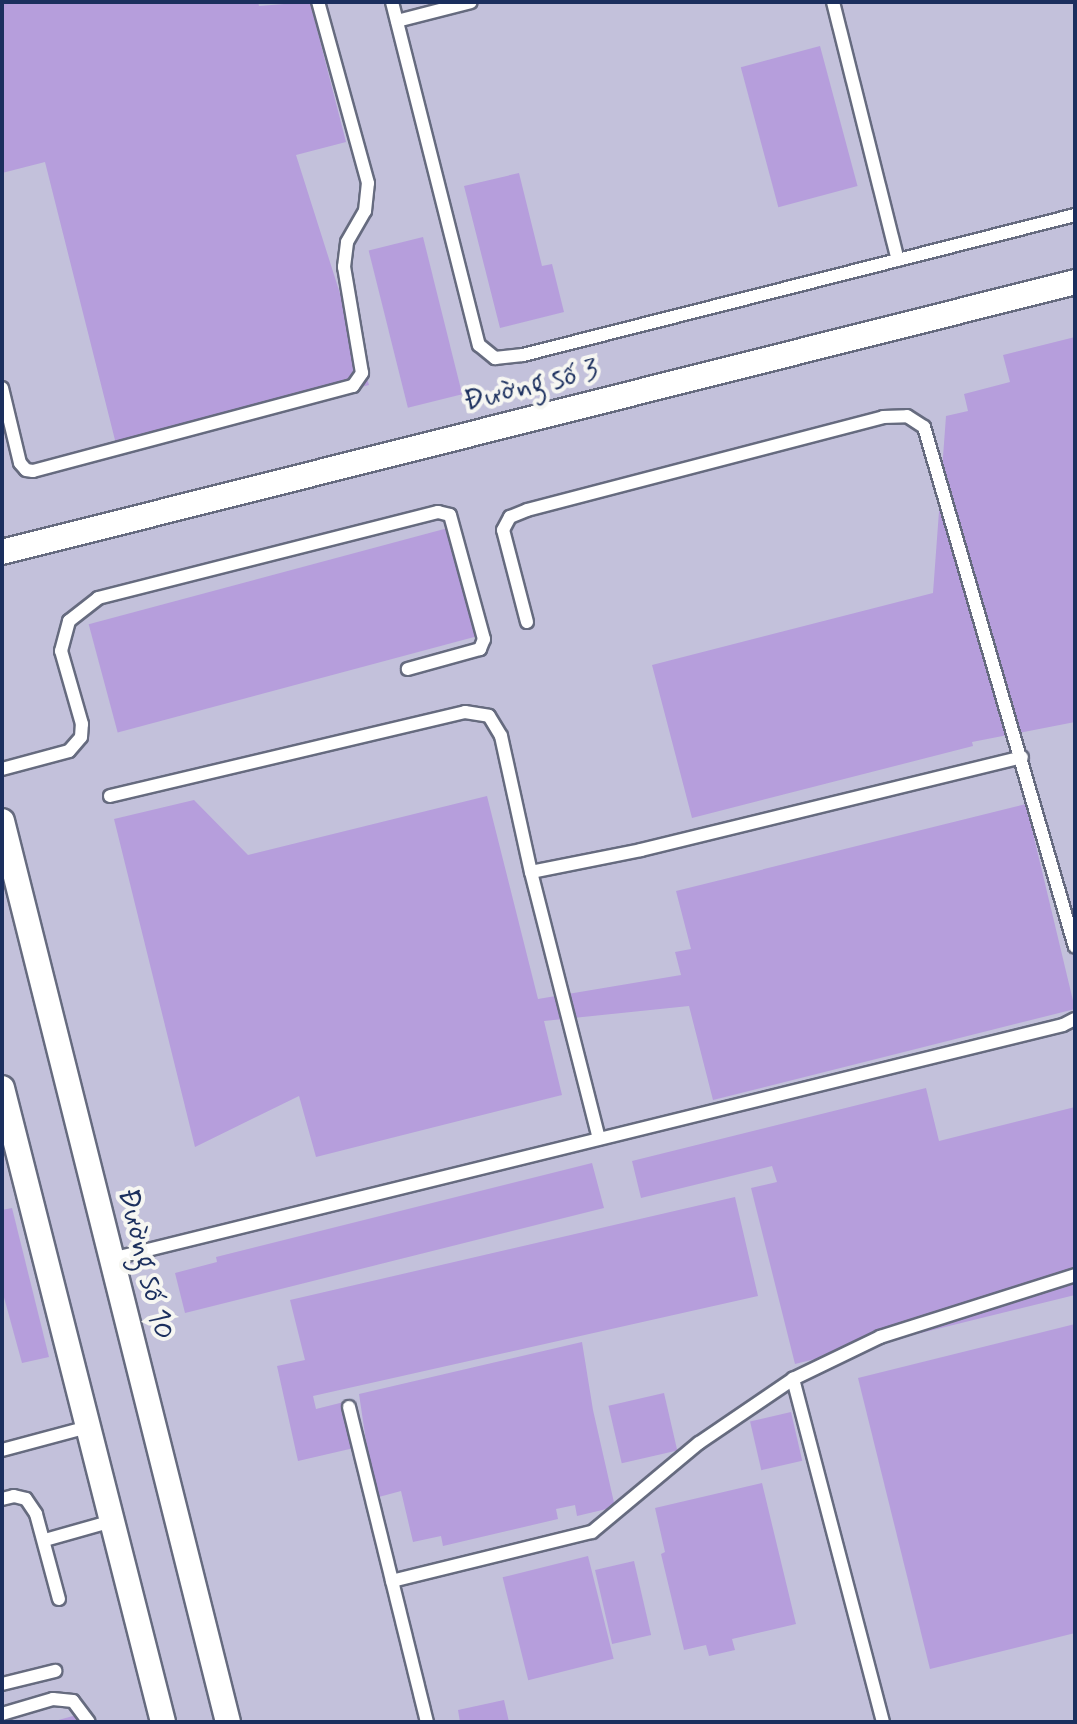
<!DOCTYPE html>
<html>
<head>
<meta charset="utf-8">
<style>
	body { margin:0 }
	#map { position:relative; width:1077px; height:1724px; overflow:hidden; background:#f2dbbb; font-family:Mynerve,sans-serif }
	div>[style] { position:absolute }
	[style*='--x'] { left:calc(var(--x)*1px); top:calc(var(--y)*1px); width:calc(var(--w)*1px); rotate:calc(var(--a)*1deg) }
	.industrial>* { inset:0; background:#c3c1db; transform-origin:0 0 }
	.building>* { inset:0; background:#b69edc; transform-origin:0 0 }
	.roads { filter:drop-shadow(2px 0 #666b7f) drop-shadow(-2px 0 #666b7f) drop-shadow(0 2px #666b7f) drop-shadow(0 -2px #666b7f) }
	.lane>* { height:12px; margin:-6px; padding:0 6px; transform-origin:6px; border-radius:6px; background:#fff }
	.street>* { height:24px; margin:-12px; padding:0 12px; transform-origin:12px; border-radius:12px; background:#fff }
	span { translate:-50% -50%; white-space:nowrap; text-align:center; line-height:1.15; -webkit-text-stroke:8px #f6f6f2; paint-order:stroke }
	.street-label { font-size:30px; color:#1b2f5e }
	.frame { position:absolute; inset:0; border:4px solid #1b2f5e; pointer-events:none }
</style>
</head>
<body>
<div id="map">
	<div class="industrial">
		<div style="left:2px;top:2px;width:1073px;height:1720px"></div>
	</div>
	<div class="building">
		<div style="clip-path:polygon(2px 2px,258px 2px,259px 6px,310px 2px,346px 142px,296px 155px,369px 385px,117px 448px,45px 162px,2px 173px)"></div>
		<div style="left:820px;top:46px;width:145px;height:82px;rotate:75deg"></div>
		<div style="clip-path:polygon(519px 173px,542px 266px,552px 264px,564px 312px,500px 328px,464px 186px)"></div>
		<div style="left:423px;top:237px;width:162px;height:56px;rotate:76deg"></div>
		<div style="clip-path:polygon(1075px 337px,1075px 722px,972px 742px,973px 746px,692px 818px,652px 665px,933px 593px,946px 416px,968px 411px,964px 394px,1010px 382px,1003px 355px)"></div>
		<div style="left:448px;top:528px;width:112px;height:372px;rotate:75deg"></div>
		<div style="clip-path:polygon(487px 796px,538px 999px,681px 975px,675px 952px,691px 949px,676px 891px,1026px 804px,1075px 1009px,713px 1100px,689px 1006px,544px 1021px,562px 1095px,316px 1157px,299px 1096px,195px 1147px,114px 819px,194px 800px,248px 855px)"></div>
		<div style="clip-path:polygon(926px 1088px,939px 1141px,1075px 1107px,1075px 1295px,795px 1364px,751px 1188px,777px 1182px,772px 1166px,641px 1198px,632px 1161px)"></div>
		<div style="clip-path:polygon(592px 1163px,604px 1208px,185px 1313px,175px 1273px,217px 1262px,216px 1257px)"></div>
		<div style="clip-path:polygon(735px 1197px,758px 1296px,313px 1396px,316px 1409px,344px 1402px,354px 1448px,298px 1461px,277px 1366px,305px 1360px,290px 1300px)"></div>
		<div style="clip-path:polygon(12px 1208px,49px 1357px,22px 1363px,2px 1290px,2px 1210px)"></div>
		<div style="clip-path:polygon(1075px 1324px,1075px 1633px,930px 1669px,858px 1378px)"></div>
		<div style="clip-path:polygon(582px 1342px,593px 1410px,615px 1507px,577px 1516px,575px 1505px,556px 1509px,558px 1519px,443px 1546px,441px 1536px,413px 1542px,401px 1491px,375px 1498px,366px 1462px,369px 1461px,359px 1394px)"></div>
		<div style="left:664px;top:1393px;width:59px;height:57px;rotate:77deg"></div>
		<div style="left:791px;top:1412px;width:50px;height:42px;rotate:77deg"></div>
		<div style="clip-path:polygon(762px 1483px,796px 1624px,732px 1639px,735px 1650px,709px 1656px,706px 1645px,684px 1650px,661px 1554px,665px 1552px,655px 1508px)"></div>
		<div style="left:588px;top:1556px;width:106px;height:88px;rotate:76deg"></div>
		<div style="left:634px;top:1561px;width:76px;height:40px;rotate:77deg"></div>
		<div style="clip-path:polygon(504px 1700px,509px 1722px,460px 1722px,458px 1710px)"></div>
		<div style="clip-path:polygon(80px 1714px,82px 1722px,55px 1722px,55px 1721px)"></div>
	</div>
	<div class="roads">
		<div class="lane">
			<div style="--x:392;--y:2;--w:354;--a:75.8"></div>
			<div style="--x:479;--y:345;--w:21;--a:39"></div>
			<div style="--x:495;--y:358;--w:28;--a:-6"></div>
			<div style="--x:523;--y:355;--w:569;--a:-14.23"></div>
			<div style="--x:833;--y:2;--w:266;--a:75.9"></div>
			<div style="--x:397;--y:21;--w:76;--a:-14.4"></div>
			<div style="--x:2;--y:388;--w:77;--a:76.5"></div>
			<div style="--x:20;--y:463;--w:9;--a:49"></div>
			<div style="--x:26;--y:470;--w:7;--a:8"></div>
			<div style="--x:33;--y:471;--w:331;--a:-14.9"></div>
			<div style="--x:353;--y:386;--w:16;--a:-55"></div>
			<div style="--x:362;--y:373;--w:108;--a:-99.6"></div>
			<div style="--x:344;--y:267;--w:25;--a:-83"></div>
			<div style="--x:347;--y:242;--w:36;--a:-60"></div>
			<div style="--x:365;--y:211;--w:28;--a:-84"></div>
			<div style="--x:368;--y:183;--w:188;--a:-105.4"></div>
			<div style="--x:527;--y:622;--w:95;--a:-104.6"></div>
			<div style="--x:503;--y:530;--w:15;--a:-62"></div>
			<div style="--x:510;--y:517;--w:18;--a:-22"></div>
			<div style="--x:527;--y:510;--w:368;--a:-14.6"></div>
			<div style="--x:883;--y:417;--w:24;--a:-2"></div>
			<div style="--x:907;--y:416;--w:20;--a:33"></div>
			<div style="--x:924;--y:427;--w:541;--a:73.81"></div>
			<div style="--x:2;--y:769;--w:69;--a:-15"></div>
			<div style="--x:69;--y:751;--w:18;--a:-49"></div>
			<div style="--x:81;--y:737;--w:13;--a:-86"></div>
			<div style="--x:82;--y:724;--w:76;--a:-106"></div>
			<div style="--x:61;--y:651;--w:31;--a:-75"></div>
			<div style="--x:69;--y:621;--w:37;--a:-38"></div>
			<div style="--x:98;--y:598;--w:351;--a:-14.2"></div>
			<div style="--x:438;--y:512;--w:12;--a:14"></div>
			<div style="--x:450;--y:515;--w:129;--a:74.7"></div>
			<div style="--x:484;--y:639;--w:11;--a:112"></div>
			<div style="--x:480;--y:649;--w:75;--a:164.5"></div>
			<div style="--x:110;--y:796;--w:365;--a:-13.3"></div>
			<div style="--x:465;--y:712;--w:24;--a:9"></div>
			<div style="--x:489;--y:716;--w:23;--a:59"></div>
			<div style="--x:501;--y:736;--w:139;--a:77.6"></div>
			<div style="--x:531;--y:872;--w:112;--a:-11.3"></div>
			<div style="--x:641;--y:850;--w:392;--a:-13.7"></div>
			<div style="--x:531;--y:872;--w:275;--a:75.7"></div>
			<div style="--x:111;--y:1259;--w:980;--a:-13.81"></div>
			<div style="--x:1063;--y:1025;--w:13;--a:-27"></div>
			<div style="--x:349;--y:1407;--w:325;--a:76.1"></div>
			<div style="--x:2;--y:1450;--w:89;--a:-15"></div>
			<div style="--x:2;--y:1499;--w:12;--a:-14"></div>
			<div style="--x:14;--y:1496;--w:12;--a:14"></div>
			<div style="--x:26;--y:1499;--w:18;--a:56"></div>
			<div style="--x:36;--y:1514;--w:88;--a:74.9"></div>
			<div style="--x:45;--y:1540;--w:70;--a:-15.8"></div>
			<div style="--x:392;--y:1581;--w:206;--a:-13.8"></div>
			<div style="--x:592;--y:1532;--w:139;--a:-39.8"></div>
			<div style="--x:699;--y:1443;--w:114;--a:-34.2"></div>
			<div style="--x:2;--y:1684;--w:55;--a:-13.8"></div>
			<div style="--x:2;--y:1714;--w:53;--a:-16.4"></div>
			<div style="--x:53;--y:1699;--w:20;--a:6"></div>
			<div style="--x:73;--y:1701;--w:26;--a:53"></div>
			<div style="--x:883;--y:1722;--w:355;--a:-104.7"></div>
			<div style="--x:793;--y:1379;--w:97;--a:-25.8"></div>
			<div style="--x:880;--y:1337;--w:205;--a:-17.6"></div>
		</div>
		<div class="street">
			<div style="--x:2;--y:552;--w:1106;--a:-14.12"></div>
			<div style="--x:2;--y:821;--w:929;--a:75.92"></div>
			<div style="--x:2;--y:1088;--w:654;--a:75.75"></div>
		</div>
	</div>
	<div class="street-label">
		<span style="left:531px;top:386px;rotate:-14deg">Đường số 3</span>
		<span style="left:145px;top:1264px;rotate:76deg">Đường số 10</span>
	</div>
	<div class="frame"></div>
</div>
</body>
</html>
